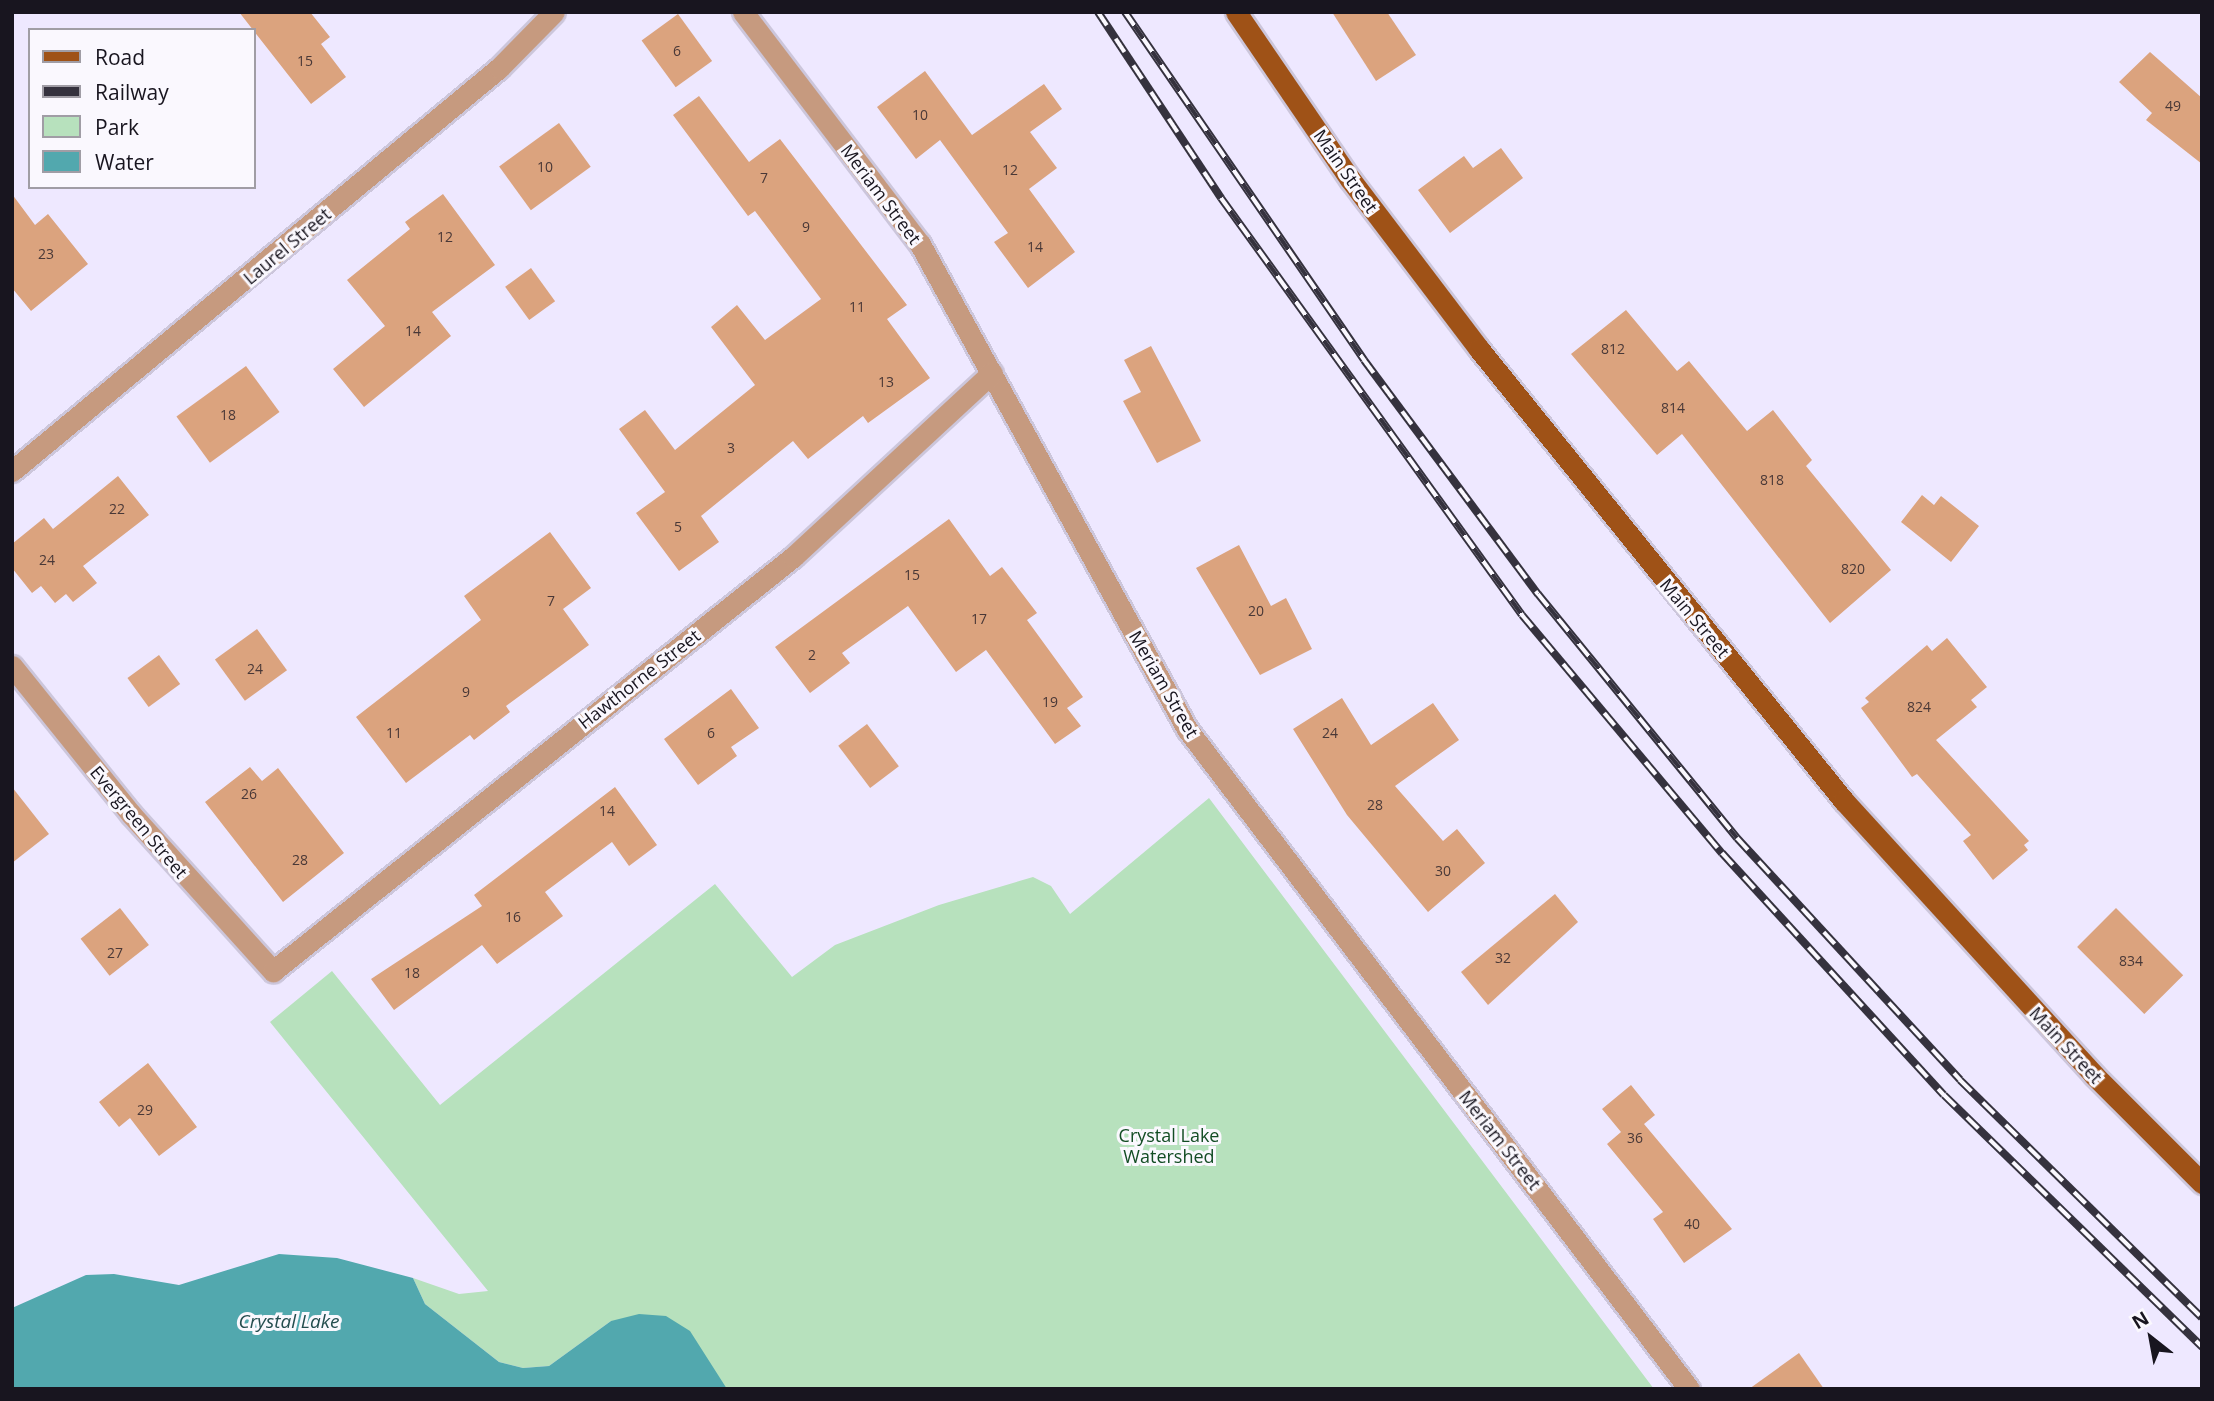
<!DOCTYPE html>
<html>
<head>
<meta charset="utf-8">
<style>
	body { margin:0 }
	#map { position:relative; width:2214px; height:1401px; overflow:hidden; background:#eee8ff; font-family:"Open Sans",sans-serif }
	div>[style] { position:absolute }
	[style*='--x'] { left:calc(var(--x)*1px); top:calc(var(--y)*1px); width:calc(var(--w)*1px); rotate:calc(var(--a)*1deg) }
	.green>* { inset:0; background:#b7e1bd }
	.water>* { inset:0; background:#52a8ae }
	.building>* { inset:0; background:#dba37e; transform-origin:0 0 }
	.roads { filter:drop-shadow(2px 0 #ccc6db) drop-shadow(-2px 0 #ccc6db) drop-shadow(0 2px #ccc6db) drop-shadow(0 -2px #ccc6db) }
	.minor>* { height:21px; margin:-10.5px; padding:0 10.5px; transform-origin:10.5px; border-radius:10.5px; background:#c69a7f }
	.primary>* { height:21px; margin:-10.5px; padding:0 10.5px; transform-origin:10.5px; border-radius:10.5px; background:#9f5217 }
	.rail>* { height:8px; margin-top:-4px; transform-origin:0; background:repeating-linear-gradient(90deg,#faf8fe 0 16px,#35323e 0 32px); box-sizing:border-box; border-block:2px solid #35323e }
	span { translate:-50% -50%; white-space:nowrap; text-align:center; line-height:1.15; -webkit-text-stroke:6px #faf8fe; paint-order:stroke }
	.number-label { font-size:14px; color:#493837 }
	.number-label span { -webkit-text-stroke-width:0 }
	.street-label { font-size:18px; color:#18151f }
	.park-label { font-size:18px; color:#134d24 }
	.water-label { font-size:19px; color:#244d4f; font-style:italic }
	.frame { position:absolute; inset:0; border:14px solid #18151f; pointer-events:none }
	.legend { position:absolute; left:28px; top:28px; width:228px; height:161px; box-sizing:border-box; background:#faf8fe; border:2px solid #a09da5; margin:0; padding:9px 12px; list-style:none; font-size:21px; color:#18151f }
	.legend li { display:flex; align-items:center; gap:14px; height:35px }
	.legend b { width:35px; border:2px solid #a09da5 }
	.north { position:absolute; left:2116px; top:1303px; width:70px; height:70px; -webkit-text-stroke:5px #faf8fe; paint-order:stroke; rotate:329deg; font-size:19px; font-weight:700; line-height:28px; text-align:center; color:#18151f }
	.north::after { content:''; display:block; margin:auto; width:24px; height:32px; background:#18151f; clip-path:polygon(50% 0,100% 100%,50% 72%,0 100%) }
</style>
</head>
<body>
<div id="map">
	<div class="green">
		<div style="clip-path:polygon(1209px 798px,1654px 1389px,725px 1389px,611px 1321px,549px 1366px,523px 1368px,499px 1362px,425px 1304px,413px 1278px,459px 1294px,488px 1291px,270px 1022px,332px 971px,440px 1105px,715px 884px,792px 977px,835px 945px,939px 905px,1033px 877px,1051px 886px,1070px 914px)"></div>
	</div>
	<div class="water">
		<div style="clip-path:polygon(279px 1254px,337px 1258px,413px 1278px,425px 1304px,499px 1362px,523px 1368px,549px 1366px,611px 1321px,639px 1314px,666px 1316px,690px 1331px,727px 1389px,12px 1389px,12px 1308px,86px 1275px,114px 1274px,179px 1285px)"></div>
	</div>
	<div class="building">
		<div style="clip-path:polygon(239px 12px,310px 12px,330px 37px,321px 44px,346px 77px,311px 104px)"></div>
		<div style="clip-path:polygon(1332px 12px,1387px 12px,1416px 55px,1376px 81px)"></div>
		<div style="left:678px;top:14px;width:58px;height:45px;rotate:54deg"></div>
		<div style="clip-path:polygon(2150px 52px,2202px 98px,2202px 164px,2146px 120px,2152px 113px,2119px 82px)"></div>
		<div style="clip-path:polygon(925px 71px,972px 135px,1044px 84px,1062px 109px,1030px 132px,1057px 168px,1029px 189px,1075px 252px,1028px 288px,994px 242px,1008px 233px,940px 140px,916px 159px,877px 107px)"></div>
		<div style="clip-path:polygon(699px 96px,749px 162px,780px 139px,907px 305px,887px 319px,930px 378px,868px 423px,863px 416px,808px 459px,793px 441px,701px 516px,719px 542px,679px 571px,636px 513px,665px 492px,619px 429px,645px 410px,675px 450px,755px 385px,711px 327px,737px 305px,765px 340px,821px 299px,755px 211px,748px 216px,673px 115px)"></div>
		<div style="left:559px;top:123px;width:54px;height:74px;rotate:54deg"></div>
		<div style="clip-path:polygon(1501px 148px,1523px 178px,1450px 233px,1418px 190px,1464px 156px,1473px 168px)"></div>
		<div style="clip-path:polygon(12px 194px,35px 225px,48px 214px,88px 264px,31px 311px,12px 288px)"></div>
		<div style="clip-path:polygon(443px 194px,495px 265px,432px 312px,451px 336px,364px 407px,333px 369px,385px 326px,347px 280px,410px 229px,405px 222px)"></div>
		<div style="left:531px;top:268px;width:41px;height:32px;rotate:54deg"></div>
		<div style="clip-path:polygon(1626px 310px,1677px 371px,1689px 361px,1747px 431px,1773px 410px,1812px 460px,1806px 466px,1891px 570px,1830px 623px,1682px 434px,1657px 455px,1571px 354px)"></div>
		<div style="clip-path:polygon(1151px 346px,1201px 441px,1157px 463px,1123px 401px,1141px 392px,1124px 360px)"></div>
		<div style="left:246px;top:366px;width:57px;height:86px;rotate:54deg"></div>
		<div style="clip-path:polygon(118px 476px,149px 515px,83px 566px,97px 583px,73px 602px,66px 594px,55px 603px,41px 586px,32px 593px,12px 568px,12px 544px,44px 518px,53px 529px)"></div>
		<div style="clip-path:polygon(1922px 495px,1934px 505px,1941px 496px,1979px 526px,1951px 562px,1901px 522px)"></div>
		<div style="clip-path:polygon(949px 519px,990px 576px,1002px 567px,1037px 613px,1027px 620px,1083px 697px,1067px 708px,1081px 726px,1055px 744px,986px 650px,956px 672px,908px 606px,842px 653px,850px 663px,810px 693px,775px 647px)"></div>
		<div style="clip-path:polygon(550px 532px,591px 588px,563px 609px,589px 645px,506px 706px,510px 712px,474px 740px,470px 735px,406px 783px,356px 717px,481px 620px,464px 596px)"></div>
		<div style="clip-path:polygon(1239px 545px,1271px 606px,1286px 598px,1312px 649px,1260px 675px,1196px 568px)"></div>
		<div style="left:257px;top:629px;width:51px;height:52px;rotate:54deg"></div>
		<div style="clip-path:polygon(1947px 638px,1987px 687px,1971px 700px,1977px 707px,1936px 740px,2029px 841px,2024px 845px,2028px 850px,1993px 880px,1963px 841px,1971px 835px,1917px 774px,1912px 777px,1861px 708px,1869px 702px,1865px 698px,1927px 645px,1932px 651px)"></div>
		<div style="left:159px;top:655px;width:36px;height:39px;rotate:54deg"></div>
		<div style="clip-path:polygon(731px 689px,759px 728px,731px 747px,737px 756px,698px 785px,664px 739px)"></div>
		<div style="clip-path:polygon(1342px 698px,1371px 745px,1433px 703px,1459px 740px,1395px 786px,1443px 841px,1457px 829px,1485px 863px,1428px 912px,1347px 815px,1293px 729px)"></div>
		<div style="left:867px;top:724px;width:53px;height:36px;rotate:53deg"></div>
		<div style="clip-path:polygon(250px 767px,262px 781px,278px 768px,344px 853px,283px 902px,205px 802px)"></div>
		<div style="clip-path:polygon(12px 787px,49px 834px,12px 863px)"></div>
		<div style="clip-path:polygon(615px 787px,657px 845px,629px 866px,612px 842px,545px 892px,563px 916px,497px 964px,482px 945px,394px 1010px,371px 979px,482px 906px,474px 895px)"></div>
		<div style="clip-path:polygon(1555px 894px,1578px 922px,1488px 1005px,1461px 972px)"></div>
		<div style="left:120px;top:908px;width:47px;height:50px;rotate:52deg"></div>
		<div style="left:2116px;top:908px;width:95px;height:55px;rotate:45deg"></div>
		<div style="clip-path:polygon(148px 1063px,197px 1127px,159px 1156px,130px 1118px,119px 1127px,99px 1102px)"></div>
		<div style="clip-path:polygon(1631px 1085px,1655px 1115px,1644px 1124px,1732px 1229px,1684px 1263px,1653px 1219px,1663px 1212px,1607px 1144px,1621px 1132px,1602px 1109px)"></div>
		<div style="clip-path:polygon(1799px 1353px,1824px 1389px,1749px 1389px)"></div>
	</div>
	<div class="roads">
		<div class="minor">
			<div style="--x:743;--y:12;--w:292;--a:52.7"></div>
			<div style="--x:920;--y:244;--w:554;--a:61.17"></div>
			<div style="--x:1187;--y:729;--w:829;--a:52.74"></div>
			<div style="--x:12;--y:471;--w:632;--a:-39.61"></div>
			<div style="--x:499;--y:68;--w:78;--a:-45.5"></div>
			<div style="--x:12;--y:666;--w:190;--a:51.2"></div>
			<div style="--x:131;--y:814;--w:212;--a:47.9"></div>
			<div style="--x:273;--y:971;--w:665;--a:-38.53"></div>
			<div style="--x:793;--y:557;--w:271;--a:-42.8"></div>
		</div>
		<div class="primary">
			<div style="--x:1236;--y:12;--w:202;--a:55.7"></div>
			<div style="--x:1350;--y:179;--w:213;--a:52.8"></div>
			<div style="--x:1479;--y:349;--w:581;--a:51.08"></div>
			<div style="--x:1844;--y:801;--w:371;--a:47.6"></div>
			<div style="--x:2094;--y:1075;--w:153;--a:45"></div>
		</div>
	</div>
	<div class="rail">
		<div style="--x:1098;--y:12;--w:223;--a:56.5"></div>
		<div style="--x:1221;--y:198;--w:514;--a:54.18"></div>
		<div style="--x:1522;--y:615;--w:311;--a:50"></div>
		<div style="--x:1722;--y:853;--w:328;--a:47.5"></div>
		<div style="--x:1944;--y:1095;--w:361;--a:44.3"></div>
		<div style="--x:1125;--y:12;--w:422;--a:55.5"></div>
		<div style="--x:1364;--y:360;--w:292;--a:53.4"></div>
		<div style="--x:1538;--y:594;--w:315;--a:50.8"></div>
		<div style="--x:1737;--y:838;--w:329;--a:47.3"></div>
		<div style="--x:1960;--y:1080;--w:339;--a:44.5"></div>
	</div>
	<div class="number-label">
		<span style="left:677px;top:51px">6</span>
		<span style="left:305px;top:61px">15</span>
		<span style="left:2173px;top:106px">49</span>
		<span style="left:920px;top:115px">10</span>
		<span style="left:545px;top:167px">10</span>
		<span style="left:1010px;top:170px">12</span>
		<span style="left:764px;top:178px">7</span>
		<span style="left:806px;top:227px">9</span>
		<span style="left:445px;top:237px">12</span>
		<span style="left:1035px;top:247px">14</span>
		<span style="left:46px;top:254px">23</span>
		<span style="left:857px;top:307px">11</span>
		<span style="left:413px;top:331px">14</span>
		<span style="left:1613px;top:349px">812</span>
		<span style="left:886px;top:382px">13</span>
		<span style="left:1673px;top:408px">814</span>
		<span style="left:228px;top:415px">18</span>
		<span style="left:731px;top:448px">3</span>
		<span style="left:1772px;top:480px">818</span>
		<span style="left:117px;top:509px">22</span>
		<span style="left:678px;top:527px">5</span>
		<span style="left:47px;top:560px">24</span>
		<span style="left:1853px;top:569px">820</span>
		<span style="left:912px;top:575px">15</span>
		<span style="left:551px;top:601px">7</span>
		<span style="left:1256px;top:611px">20</span>
		<span style="left:979px;top:619px">17</span>
		<span style="left:812px;top:655px">2</span>
		<span style="left:255px;top:669px">24</span>
		<span style="left:466px;top:692px">9</span>
		<span style="left:1050px;top:702px">19</span>
		<span style="left:1919px;top:707px">824</span>
		<span style="left:394px;top:733px">11</span>
		<span style="left:711px;top:733px">6</span>
		<span style="left:1330px;top:733px">24</span>
		<span style="left:249px;top:794px">26</span>
		<span style="left:1375px;top:805px">28</span>
		<span style="left:607px;top:811px">14</span>
		<span style="left:300px;top:860px">28</span>
		<span style="left:1443px;top:871px">30</span>
		<span style="left:513px;top:917px">16</span>
		<span style="left:115px;top:953px">27</span>
		<span style="left:1503px;top:958px">32</span>
		<span style="left:2131px;top:961px">834</span>
		<span style="left:412px;top:973px">18</span>
		<span style="left:145px;top:1110px">29</span>
		<span style="left:1635px;top:1138px">36</span>
		<span style="left:1692px;top:1224px">40</span>
	</div>
	<div class="street-label">
		<span style="left:1346px;top:171px;rotate:55deg">Main Street</span>
		<span style="left:881px;top:194px;rotate:53deg">Meriam Street</span>
		<span style="left:287px;top:246px;rotate:-40deg">Laurel Street</span>
		<span style="left:1695px;top:618px;rotate:50deg">Main Street</span>
		<span style="left:639px;top:679px;rotate:-38deg">Hawthorne Street</span>
		<span style="left:1164px;top:684px;rotate:60deg">Meriam Street</span>
		<span style="left:139px;top:822px;rotate:50deg">Evergreen Street</span>
		<span style="left:2066px;top:1045px;rotate:47deg">Main Street</span>
		<span style="left:1500px;top:1140px;rotate:52deg">Meriam Street</span>
	</div>
	<div class="park-label">
		<span style="left:1169px;top:1146px">Crystal Lake<br>Watershed</span>
	</div>
	<div class="water-label">
		<span style="left:289px;top:1322px">Crystal Lake</span>
	</div>
	<div class="frame"></div>
	<ul class="legend">
	<li><b style="height:9px;background:#9f5217"></b>Road</li>
	<li><b style="height:9px;background:#35323e"></b>Railway</li>
	<li><b style="height:19px;background:#b7e1bd"></b>Park</li>
	<li><b style="height:19px;background:#52a8ae"></b>Water</li>
	</ul>
	<div class="north">N</div>
</div>
</body>
</html>
